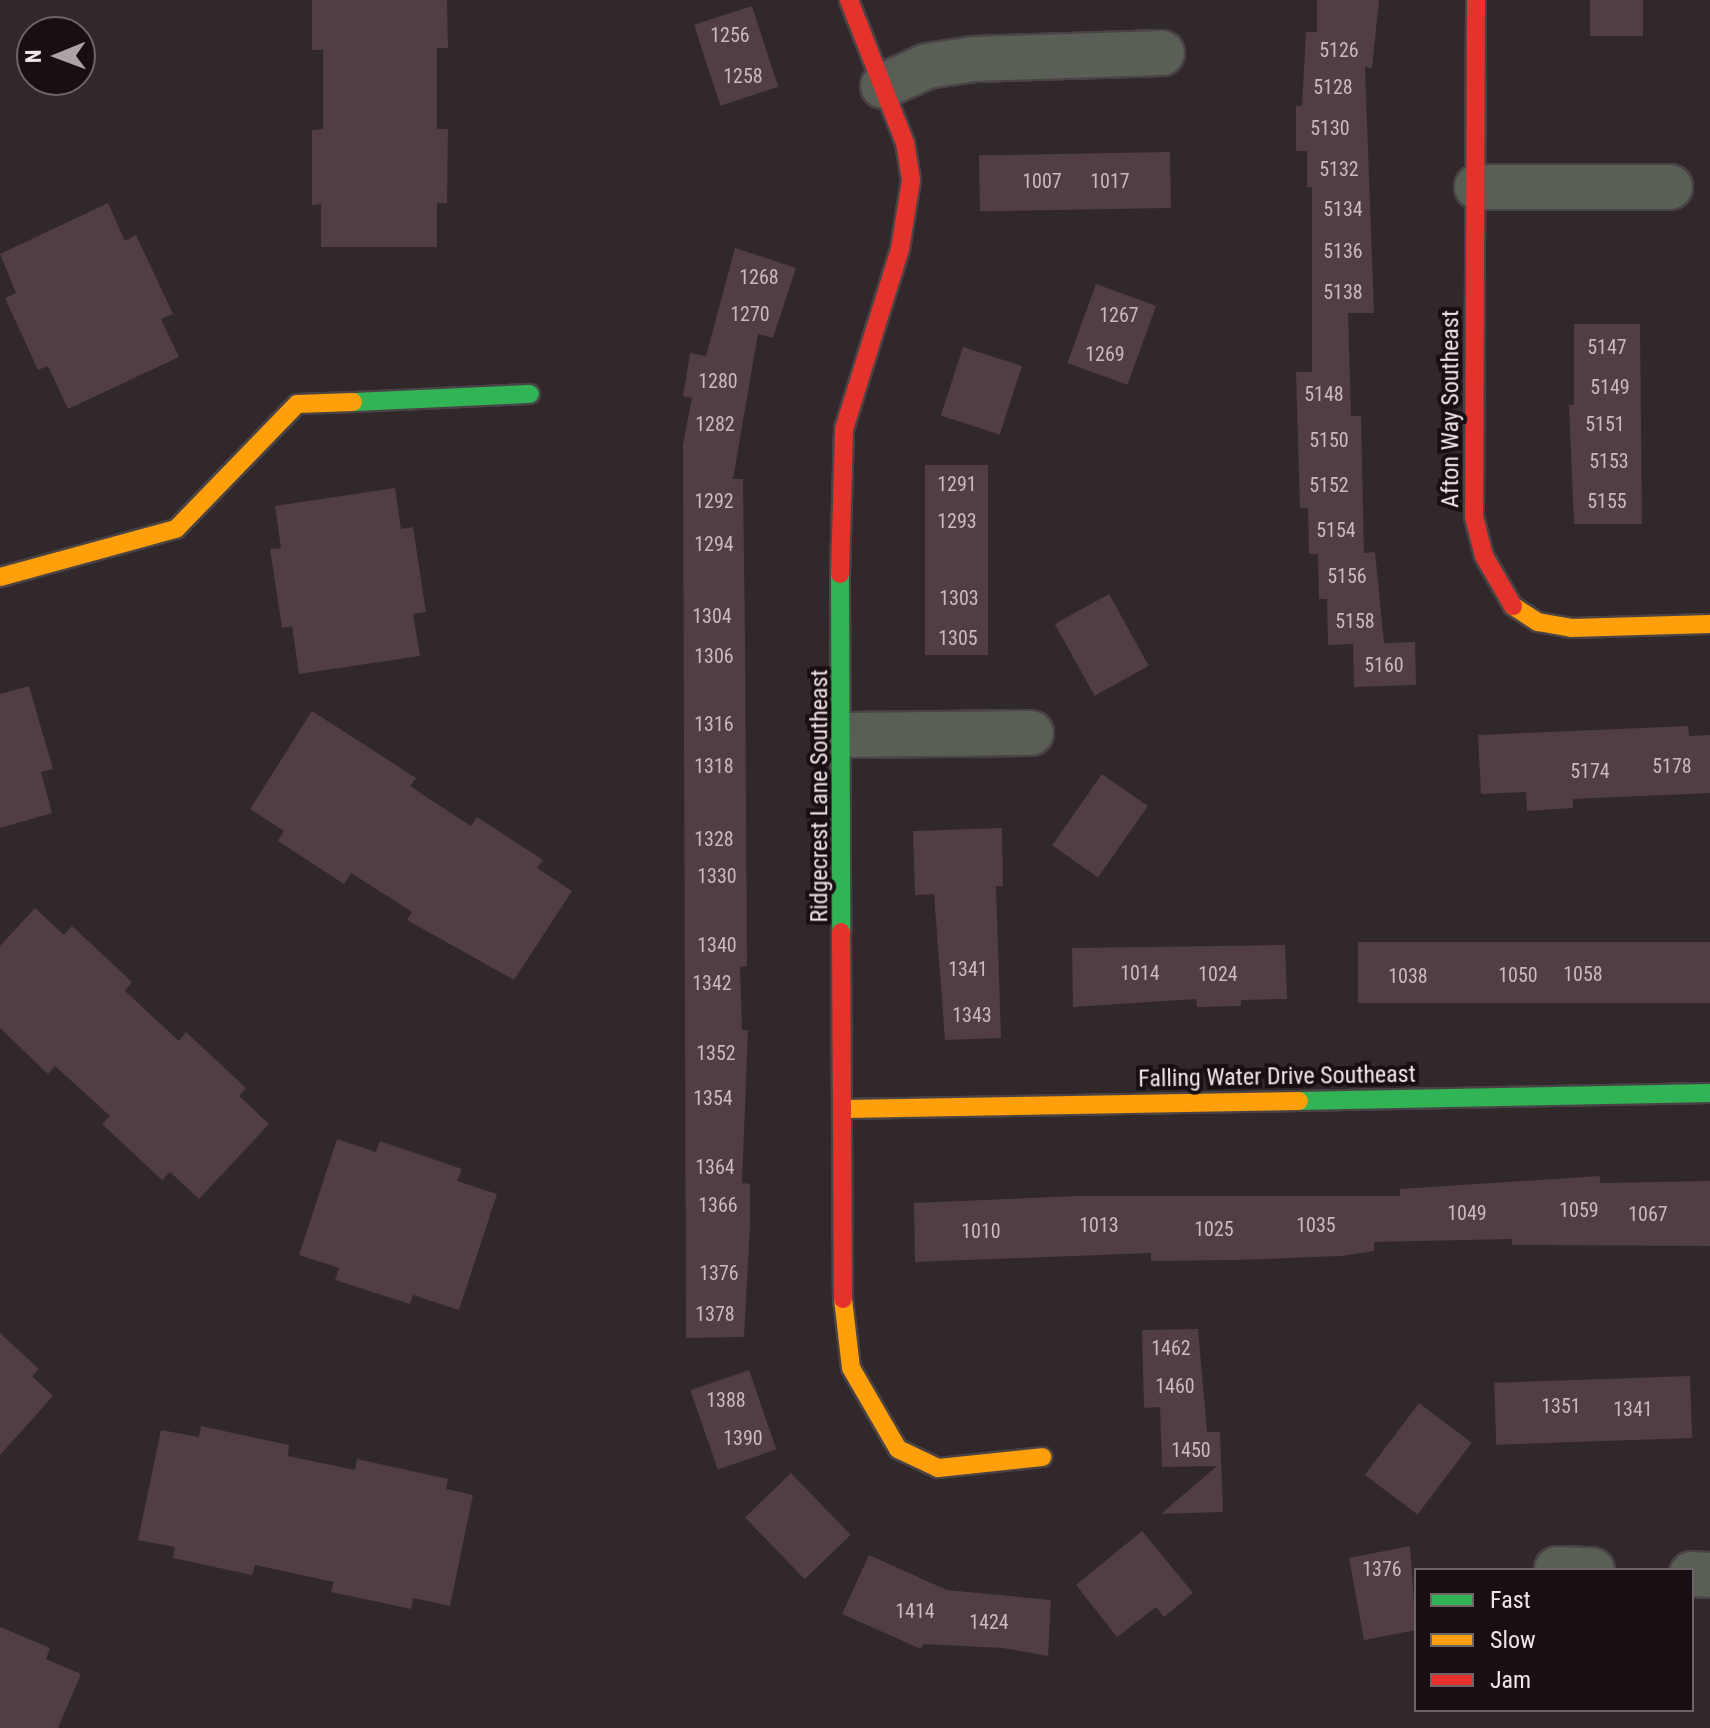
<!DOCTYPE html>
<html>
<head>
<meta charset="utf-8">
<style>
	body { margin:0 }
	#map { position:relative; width:1710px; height:1728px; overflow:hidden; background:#30282a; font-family:"Roboto Condensed",sans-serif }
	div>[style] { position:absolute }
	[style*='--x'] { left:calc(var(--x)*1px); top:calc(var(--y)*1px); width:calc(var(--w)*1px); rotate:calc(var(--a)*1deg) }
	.building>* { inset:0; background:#513d45; transform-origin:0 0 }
	.roads { filter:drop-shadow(2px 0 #4a4345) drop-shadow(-2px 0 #4a4345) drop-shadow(0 2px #4a4345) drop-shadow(0 -2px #4a4345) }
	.street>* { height:44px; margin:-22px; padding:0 22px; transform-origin:22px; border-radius:22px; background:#5a5f56 }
	.fast>* { height:18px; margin:-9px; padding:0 9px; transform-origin:9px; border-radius:9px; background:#30b455 }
	.slow>* { height:18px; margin:-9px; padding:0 9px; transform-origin:9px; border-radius:9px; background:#ff9f0a }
	.jam>* { height:18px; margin:-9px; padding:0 9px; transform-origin:9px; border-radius:9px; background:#e5322d }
	span { translate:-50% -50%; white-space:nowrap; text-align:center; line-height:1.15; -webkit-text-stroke:8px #170f12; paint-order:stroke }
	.number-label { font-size:20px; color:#c8babe }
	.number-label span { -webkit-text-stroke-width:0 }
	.street-label { font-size:24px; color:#f0e4e7 }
	.legend { position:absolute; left:1414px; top:1568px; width:280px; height:144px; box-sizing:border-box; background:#170f12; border:2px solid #6e6467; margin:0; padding:10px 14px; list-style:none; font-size:24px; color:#f0e4e7 }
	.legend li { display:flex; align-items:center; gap:16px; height:40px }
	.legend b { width:40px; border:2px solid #6e6467 }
	.north { position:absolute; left:16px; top:16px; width:80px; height:80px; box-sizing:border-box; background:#170f12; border:2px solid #6e6467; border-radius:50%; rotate:269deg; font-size:22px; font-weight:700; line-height:32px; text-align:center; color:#f0e4e7 }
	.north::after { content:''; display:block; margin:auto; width:28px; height:36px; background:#ada2a5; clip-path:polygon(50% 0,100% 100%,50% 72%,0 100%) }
</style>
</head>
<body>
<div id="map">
	<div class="building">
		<div style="clip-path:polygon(312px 0,447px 0,448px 48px,437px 48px,437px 129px,448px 129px,447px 203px,437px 203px,437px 247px,321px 247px,321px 204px,312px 205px,312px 130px,323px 129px,323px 50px,312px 50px)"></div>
		<div style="clip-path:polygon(1317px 0,1379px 0,1372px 68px,1365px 67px,1374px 313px,1348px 313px,1351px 416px,1361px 416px,1364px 553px,1375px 552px,1384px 643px,1415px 642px,1416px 685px,1354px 687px,1353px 644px,1328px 645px,1327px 599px,1319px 599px,1318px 554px,1309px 554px,1308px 508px,1300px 508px,1296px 372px,1312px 372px,1312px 187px,1307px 187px,1307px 151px,1296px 151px,1296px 106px,1302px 106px,1306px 32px,1317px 32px)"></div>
		<div style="left:1590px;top:0;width:53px;height:36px"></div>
		<div style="left:752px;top:6px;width:85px;height:61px;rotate:72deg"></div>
		<div style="left:1170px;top:152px;width:56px;height:191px;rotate:89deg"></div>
		<div style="clip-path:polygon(108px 203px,125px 241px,136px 235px,173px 314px,161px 319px,179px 357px,68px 409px,48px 366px,38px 370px,5px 298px,16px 293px,0 254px)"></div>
		<div style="clip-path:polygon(735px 248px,796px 268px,773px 338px,758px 334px,733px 479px,743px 479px,745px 639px,747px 966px,740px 967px,742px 1030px,748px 1030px,742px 1183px,750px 1184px,750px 1226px,744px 1337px,686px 1338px,683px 444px,692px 398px,683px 396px,690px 353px,706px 356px)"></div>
		<div style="left:1096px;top:284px;width:64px;height:84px;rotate:20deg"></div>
		<div style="clip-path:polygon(1574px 324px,1640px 324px,1642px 524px,1574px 524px,1569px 405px,1574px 405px)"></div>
		<div style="left:963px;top:347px;width:62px;height:72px;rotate:18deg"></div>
		<div style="left:988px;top:465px;width:190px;height:63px;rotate:90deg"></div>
		<div style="clip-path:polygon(395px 488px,401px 529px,413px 527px,426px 612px,413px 614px,420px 656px,299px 674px,292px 626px,282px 628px,270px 549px,281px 548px,275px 506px)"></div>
		<div style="left:1109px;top:594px;width:82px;height:62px;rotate:61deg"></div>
		<div style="clip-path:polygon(29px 686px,53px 769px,41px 772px,52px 813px,0 828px,0 694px)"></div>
		<div style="clip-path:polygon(312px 711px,416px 778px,410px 786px,437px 804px,471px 826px,477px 817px,543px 860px,537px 868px,572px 891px,514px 980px,407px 920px,412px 912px,351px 873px,344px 884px,278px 841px,284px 831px,250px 809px)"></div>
		<div style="clip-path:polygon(1688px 726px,1689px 736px,1710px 735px,1710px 793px,1573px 799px,1573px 808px,1527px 811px,1526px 792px,1481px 794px,1478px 735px)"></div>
		<div style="left:1102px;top:774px;width:56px;height:87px;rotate:35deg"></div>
		<div style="clip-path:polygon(1002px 828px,1003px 886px,996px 886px,1001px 1038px,945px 1040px,934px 894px,915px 895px,913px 831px)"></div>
		<div style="clip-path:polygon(35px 908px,64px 935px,72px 926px,132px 982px,125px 991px,179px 1041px,186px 1032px,246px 1088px,239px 1096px,269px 1124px,199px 1199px,170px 1172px,162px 1180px,102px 1124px,110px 1116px,55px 1066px,48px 1074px,0 1028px,0 946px)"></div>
		<div style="left:1710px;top:942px;width:61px;height:352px;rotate:90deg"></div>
		<div style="clip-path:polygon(1285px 945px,1287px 999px,1241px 1000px,1241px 1006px,1197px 1007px,1196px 999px,1073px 1007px,1072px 948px)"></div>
		<div style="clip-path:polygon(337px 1139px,376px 1152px,380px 1141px,462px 1169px,457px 1181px,497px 1194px,459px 1310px,413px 1295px,410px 1304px,335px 1280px,339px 1268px,299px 1255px)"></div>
		<div style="clip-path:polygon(1600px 1176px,1600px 1183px,1710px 1181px,1710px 1246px,1512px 1245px,1512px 1239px,1374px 1242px,1374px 1251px,1341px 1256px,1236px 1260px,1151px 1261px,1151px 1253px,915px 1262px,914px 1203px,1077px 1196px,1400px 1196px,1400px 1189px)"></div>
		<div style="clip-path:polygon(1198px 1329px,1207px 1432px,1220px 1432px,1223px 1512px,1161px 1514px,1217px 1466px,1162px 1467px,1160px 1407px,1144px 1408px,1142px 1330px)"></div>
		<div style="clip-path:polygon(0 1333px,39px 1369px,32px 1376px,53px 1396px,0 1455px)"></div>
		<div style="left:749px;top:1370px;width:84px;height:62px;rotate:71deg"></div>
		<div style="left:1690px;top:1376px;width:62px;height:196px;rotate:88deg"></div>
		<div style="left:1419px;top:1403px;width:66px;height:90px;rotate:37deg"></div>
		<div style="clip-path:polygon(201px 1426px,289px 1445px,288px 1456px,355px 1470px,357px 1459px,448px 1479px,446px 1489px,473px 1495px,450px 1606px,413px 1598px,411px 1609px,331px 1592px,334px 1582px,255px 1565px,252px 1575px,173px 1558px,175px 1547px,138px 1540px,161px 1430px,199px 1437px)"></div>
		<div style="left:791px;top:1473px;width:86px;height:64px;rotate:46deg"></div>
		<div style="clip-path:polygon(1142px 1531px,1193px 1593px,1164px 1617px,1156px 1607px,1117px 1637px,1076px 1585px)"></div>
		<div style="clip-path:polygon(1410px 1546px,1416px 1630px,1364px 1640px,1349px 1558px)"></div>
		<div style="clip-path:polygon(869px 1555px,947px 1590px,1051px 1600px,1048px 1656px,1003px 1648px,923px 1644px,921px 1649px,842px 1614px)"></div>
		<div style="clip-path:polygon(0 1627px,50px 1648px,46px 1659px,81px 1674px,58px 1728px,0 1728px)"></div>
	</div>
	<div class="roads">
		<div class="street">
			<div style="--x:883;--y:86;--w:48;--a:-24.4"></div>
			<div style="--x:927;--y:66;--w:48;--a:-8.5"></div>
			<div style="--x:974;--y:59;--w:188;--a:-1.8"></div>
			<div style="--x:1477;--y:187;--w:193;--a:0"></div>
			<div style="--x:845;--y:735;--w:186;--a:-0.6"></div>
			<div style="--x:1557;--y:1569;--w:35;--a:2"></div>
			<div style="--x:1692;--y:1574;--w:18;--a:3"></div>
		</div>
		<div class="fast">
			<div style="--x:353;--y:402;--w:177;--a:-2.6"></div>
			<div style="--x:840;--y:574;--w:358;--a:89.8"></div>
			<div style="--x:1299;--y:1101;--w:411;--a:-1.1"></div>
		</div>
		<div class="slow">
			<div style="--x:0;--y:577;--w:182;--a:-15.3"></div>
			<div style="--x:176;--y:529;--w:174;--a:-45.9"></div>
			<div style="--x:297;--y:404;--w:56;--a:-2"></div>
			<div style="--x:1513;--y:606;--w:30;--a:33"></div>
			<div style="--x:1538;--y:622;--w:34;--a:10"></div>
			<div style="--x:1571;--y:628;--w:139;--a:-1.6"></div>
			<div style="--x:845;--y:1109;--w:454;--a:-1"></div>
			<div style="--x:843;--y:1299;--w:69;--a:83.4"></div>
			<div style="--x:851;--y:1368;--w:94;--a:59.9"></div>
			<div style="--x:898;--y:1449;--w:44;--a:25.4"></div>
			<div style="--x:938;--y:1468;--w:105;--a:-6"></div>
		</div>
		<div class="jam">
			<div style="--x:1476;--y:0;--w:517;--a:90.22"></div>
			<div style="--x:1474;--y:517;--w:40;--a:75.6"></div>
			<div style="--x:1484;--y:556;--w:58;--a:59.9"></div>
			<div style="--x:840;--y:574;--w:145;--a:-88.4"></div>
			<div style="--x:844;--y:429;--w:189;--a:-72.7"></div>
			<div style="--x:900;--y:249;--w:70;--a:-80.9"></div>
			<div style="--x:911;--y:180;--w:37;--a:-99"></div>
			<div style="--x:905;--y:143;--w:154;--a:-111.4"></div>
			<div style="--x:841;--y:932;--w:367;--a:89.7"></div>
		</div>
	</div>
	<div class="number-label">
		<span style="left:730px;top:35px">1256</span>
		<span style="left:1339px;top:50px">5126</span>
		<span style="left:743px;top:76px">1258</span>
		<span style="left:1333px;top:87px">5128</span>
		<span style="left:1330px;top:128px">5130</span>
		<span style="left:1339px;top:169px">5132</span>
		<span style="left:1042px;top:181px">1007</span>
		<span style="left:1110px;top:181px">1017</span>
		<span style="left:1343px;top:209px">5134</span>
		<span style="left:1343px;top:251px">5136</span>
		<span style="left:759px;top:277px">1268</span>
		<span style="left:1343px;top:292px">5138</span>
		<span style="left:750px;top:314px">1270</span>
		<span style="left:1119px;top:315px">1267</span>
		<span style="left:1607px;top:347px">5147</span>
		<span style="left:1105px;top:354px">1269</span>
		<span style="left:718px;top:381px">1280</span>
		<span style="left:1610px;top:387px">5149</span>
		<span style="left:1324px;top:394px">5148</span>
		<span style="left:715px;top:424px">1282</span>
		<span style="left:1605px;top:424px">5151</span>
		<span style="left:1329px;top:440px">5150</span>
		<span style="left:1609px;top:461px">5153</span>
		<span style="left:957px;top:484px">1291</span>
		<span style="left:1329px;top:485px">5152</span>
		<span style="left:714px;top:501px">1292</span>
		<span style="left:1607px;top:501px">5155</span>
		<span style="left:957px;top:521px">1293</span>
		<span style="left:1336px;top:530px">5154</span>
		<span style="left:714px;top:544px">1294</span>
		<span style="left:1347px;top:576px">5156</span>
		<span style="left:959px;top:598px">1303</span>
		<span style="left:712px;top:616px">1304</span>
		<span style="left:1355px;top:621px">5158</span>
		<span style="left:958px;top:638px">1305</span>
		<span style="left:714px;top:656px">1306</span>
		<span style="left:1384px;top:665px">5160</span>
		<span style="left:714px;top:724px">1316</span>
		<span style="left:714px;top:766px">1318</span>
		<span style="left:1672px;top:766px">5178</span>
		<span style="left:1590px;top:771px">5174</span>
		<span style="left:714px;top:839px">1328</span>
		<span style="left:717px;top:876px">1330</span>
		<span style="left:717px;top:945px">1340</span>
		<span style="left:968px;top:969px">1341</span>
		<span style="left:1140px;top:973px">1014</span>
		<span style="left:1218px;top:974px">1024</span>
		<span style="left:1583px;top:974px">1058</span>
		<span style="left:1518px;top:975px">1050</span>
		<span style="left:1408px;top:976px">1038</span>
		<span style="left:712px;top:983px">1342</span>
		<span style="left:972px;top:1015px">1343</span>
		<span style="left:716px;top:1053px">1352</span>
		<span style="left:713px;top:1098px">1354</span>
		<span style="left:715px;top:1167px">1364</span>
		<span style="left:718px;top:1205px">1366</span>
		<span style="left:1579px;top:1210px">1059</span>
		<span style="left:1467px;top:1213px">1049</span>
		<span style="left:1648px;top:1214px">1067</span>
		<span style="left:1099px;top:1225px">1013</span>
		<span style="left:1316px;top:1225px">1035</span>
		<span style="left:1214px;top:1229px">1025</span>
		<span style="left:981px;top:1231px">1010</span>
		<span style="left:719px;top:1273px">1376</span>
		<span style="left:715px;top:1314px">1378</span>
		<span style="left:1171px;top:1348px">1462</span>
		<span style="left:1175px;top:1386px">1460</span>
		<span style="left:726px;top:1400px">1388</span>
		<span style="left:1561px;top:1406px">1351</span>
		<span style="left:1633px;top:1409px">1341</span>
		<span style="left:743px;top:1438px">1390</span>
		<span style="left:1191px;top:1450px">1450</span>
		<span style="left:1382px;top:1569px">1376</span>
		<span style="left:915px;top:1611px">1414</span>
		<span style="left:989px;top:1622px">1424</span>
	</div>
	<div class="street-label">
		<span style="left:1451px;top:409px;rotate:-90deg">Afton Way Southeast</span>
		<span style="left:820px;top:796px;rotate:-90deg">Ridgecrest Lane Southeast</span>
		<span style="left:1277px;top:1077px;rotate:-1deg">Falling Water Drive Southeast</span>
	</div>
	<ul class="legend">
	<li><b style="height:10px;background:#30b455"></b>Fast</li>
	<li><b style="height:10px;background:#ff9f0a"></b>Slow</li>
	<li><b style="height:10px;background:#e5322d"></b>Jam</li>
	</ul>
	<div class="north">N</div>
</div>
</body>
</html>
